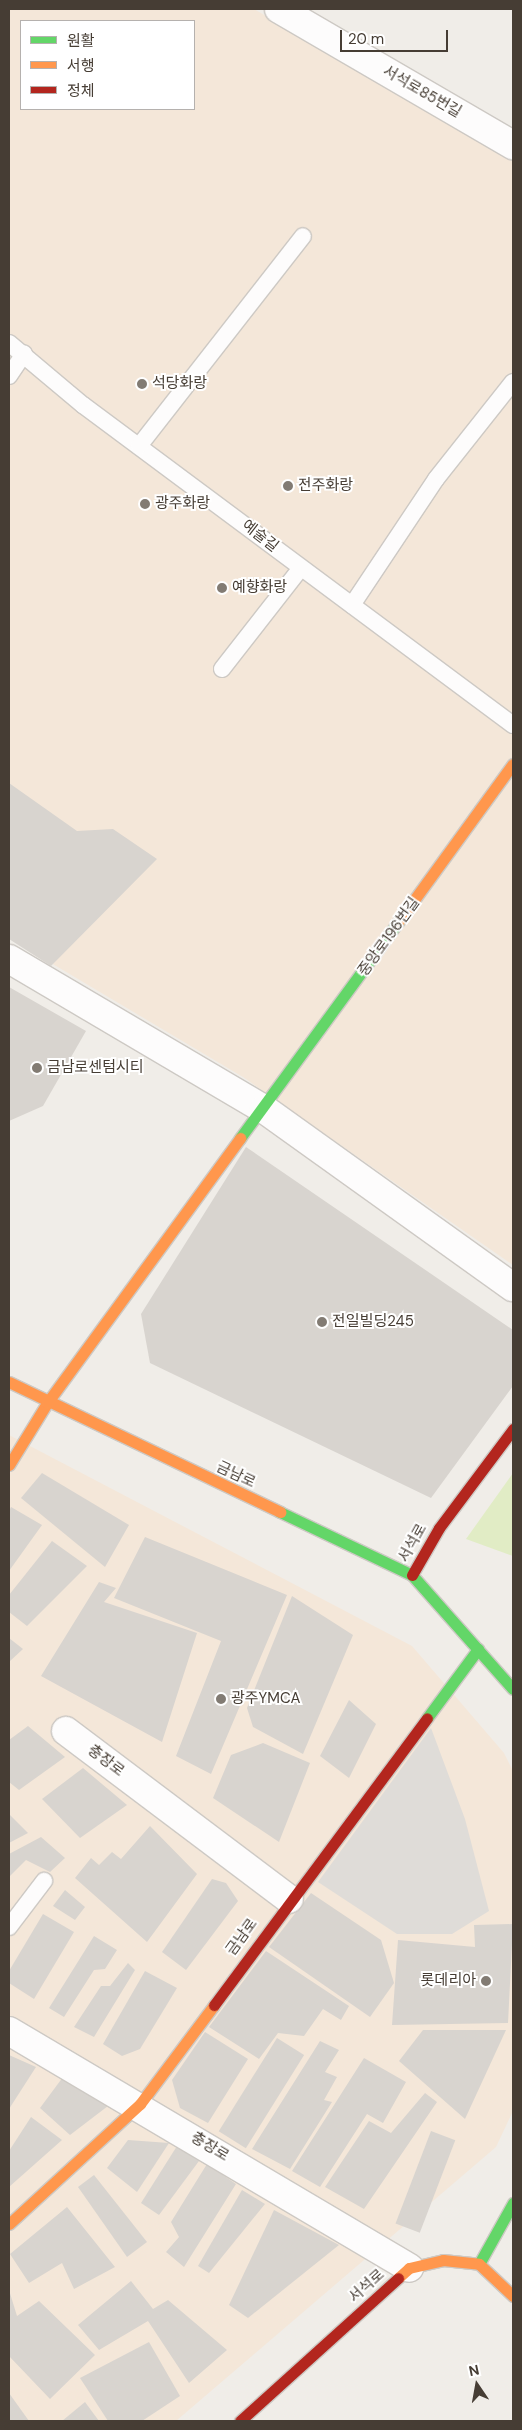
<!DOCTYPE html>
<html>
<head>
<meta charset="utf-8">
<style>
	body { margin:0 }
	#map { position:relative; width:522px; height:2430px; overflow:hidden; background:#f0ede8; font-family:"DM Sans","Noto Sans KR",sans-serif }
	div>[style] { position:absolute }
	[style*='--x'] { left:calc(var(--x)*1px); top:calc(var(--y)*1px); width:calc(var(--w)*1px); rotate:calc(var(--a)*1deg) }
	.commercial>* { inset:0; background:#f4e7d9 }
	.green>* { inset:0; background:#e1ecc5 }
	.parking>* { inset:0; background:#dfdcd8 }
	.building>* { inset:0; background:#d8d4cf; transform-origin:0 0 }
	.roads { filter:drop-shadow(1px 0 #cdc9c4) drop-shadow(-1px 0 #cdc9c4) drop-shadow(0 1px #cdc9c4) drop-shadow(0 -1px #cdc9c4) }
	.lane>* { height:16px; margin:-8px; padding:0 8px; transform-origin:8px; border-radius:8px; background:#fdfcfc }
	.street>* { height:28px; margin:-14px; padding:0 14px; transform-origin:14px; border-radius:14px; background:#fdfcfc }
	.fast>* { height:11px; margin:-5.5px; padding:0 5.5px; transform-origin:5.5px; border-radius:5.5px; background:#63d668 }
	.slow>* { height:11px; margin:-5.5px; padding:0 5.5px; transform-origin:5.5px; border-radius:5.5px; background:#ff974d }
	.jam>* { height:11px; margin:-5.5px; padding:0 5.5px; transform-origin:5.5px; border-radius:5.5px; background:#b3261e }
	.dots>* { width:14px; height:14px; translate:-50% -50%; box-sizing:border-box; border:2px solid #fff; border-radius:50% }
	span { translate:-50% -50%; white-space:nowrap; text-align:center; line-height:1.15; -webkit-text-stroke:4px #fff; paint-order:stroke }
	.street-label { font-size:15px; color:#463d34 }
	.poi-label { font-size:15px; color:#463d34 }
	.left { translate:0 -50%; text-align:left }
	.right { translate:-100% -50%; text-align:right }
	.frame { position:absolute; inset:0; border:10px solid #463d34; pointer-events:none }
	.legend { position:absolute; left:20px; top:20px; width:175px; height:90px; box-sizing:border-box; background:#fff; border:1px solid #b5b1ae; margin:0; padding:6px 9px; list-style:none; font-size:15px; color:#463d34 }
	.legend li { display:flex; align-items:center; gap:10px; height:25px }
	.legend b { width:25px; border:1px solid #b5b1ae }
	.north { position:absolute; left:452px; top:2360px; width:50px; height:50px; -webkit-text-stroke:4px #fff; paint-order:stroke; rotate:348deg; font-size:14px; font-weight:700; line-height:20px; text-align:center; color:#463d34 }
	.north::after { content:''; display:block; margin:auto; width:18px; height:22px; background:#463d34; clip-path:polygon(50% 0,100% 100%,50% 72%,0 100%) }
	.scale { position:absolute; left:340px; top:30px; width:108px; height:22px; box-sizing:border-box; border:2px solid #463d34; border-top:0; padding-left:6px; font-size:15px; line-height:18px; white-space:nowrap; color:#463d34; -webkit-text-stroke:4px #fff; paint-order:stroke }
</style>
</head>
<body>
<div id="map">
	<div class="commercial">
		<div style="clip-path:polygon(evenodd,9px 9px,254px 9px,513px 162px,513px 1265px,243px 1077px,9px 938px,9px 9px,21px 21px,194px 21px,194px 109px,21px 109px,21px 21px)"></div>
		<div style="clip-path:polygon(9px 1435px,412px 1646px,504px 1753px,513px 1771px,513px 2111px,496px 2147px,176px 2421px,9px 2421px)"></div>
	</div>
	<div class="green">
		<div style="clip-path:polygon(513px 1473px,513px 1556px,466px 1539px)"></div>
	</div>
	<div class="parking">
		<div style="clip-path:polygon(431px 1728px,465px 1819px,489px 1911px,452px 1934px,397px 1934px,318px 1882px)"></div>
	</div>
	<div class="building">
		<div style="clip-path:polygon(9px 783px,77px 831px,113px 829px,157px 859px,51px 966px,9px 939px)"></div>
		<div style="clip-path:polygon(9px 987px,86px 1031px,43px 1106px,9px 1121px)"></div>
		<div style="clip-path:polygon(246px 1147px,513px 1330px,513px 1386px,431px 1498px,150px 1363px,141px 1314px)"></div>
		<div style="clip-path:polygon(42px 1473px,129px 1525px,105px 1567px,21px 1498px)"></div>
		<div style="clip-path:polygon(11px 1507px,42px 1525px,9px 1571px,9px 1511px)"></div>
		<div style="clip-path:polygon(145px 1537px,287px 1595px,211px 1774px,176px 1756px,221px 1641px,114px 1598px)"></div>
		<div style="clip-path:polygon(52px 1541px,87px 1566px,27px 1626px,9px 1612px,9px 1595px)"></div>
		<div style="clip-path:polygon(99px 1582px,116px 1588px,104px 1602px,197px 1633px,162px 1742px,41px 1676px)"></div>
		<div style="clip-path:polygon(292px 1596px,353px 1635px,303px 1754px,253px 1727px,247px 1708px)"></div>
		<div style="clip-path:polygon(9px 1638px,23px 1649px,9px 1662px)"></div>
		<div style="clip-path:polygon(349px 1700px,376px 1724px,349px 1778px,320px 1756px)"></div>
		<div style="clip-path:polygon(28px 1726px,65px 1757px,19px 1790px,9px 1782px,9px 1740px)"></div>
		<div style="clip-path:polygon(263px 1743px,310px 1763px,279px 1842px,213px 1798px,231px 1755px)"></div>
		<div style="clip-path:polygon(83px 1768px,127px 1805px,80px 1838px,42px 1799px)"></div>
		<div style="clip-path:polygon(9px 1814px,28px 1833px,9px 1843px)"></div>
		<div style="clip-path:polygon(150px 1826px,197px 1874px,147px 1942px,75px 1878px,91px 1858px,99px 1865px,112px 1852px,121px 1859px)"></div>
		<div style="clip-path:polygon(41px 1837px,65px 1858px,50px 1872px,26px 1860px,9px 1877px,9px 1854px)"></div>
		<div style="clip-path:polygon(212px 1879px,226px 1883px,238px 1901px,186px 1970px,162px 1952px)"></div>
		<div style="clip-path:polygon(65px 1890px,85px 1907px,75px 1920px,53px 1906px)"></div>
		<div style="clip-path:polygon(311px 1893px,381px 1940px,394px 1983px,370px 2017px,269px 1947px)"></div>
		<div style="clip-path:polygon(43px 1914px,74px 1932px,34px 1999px,9px 1983px,9px 1971px)"></div>
		<div style="clip-path:polygon(513px 1924px,508px 2023px,392px 2025px,398px 1940px,475px 1947px,474px 1925px)"></div>
		<div style="clip-path:polygon(94px 1936px,117px 1950px,105px 1969px,94px 1970px,64px 2017px,49px 2008px)"></div>
		<div style="clip-path:polygon(266px 1951px,349px 2006px,341px 2020px,323px 2009px,304px 2036px,278px 2033px,259px 2059px,209px 2027px)"></div>
		<div style="clip-path:polygon(128px 1963px,135px 1970px,94px 2037px,74px 2027px,101px 1986px,110px 1986px)"></div>
		<div style="clip-path:polygon(145px 1971px,177px 1988px,140px 2049px,122px 2056px,103px 2044px)"></div>
		<div style="clip-path:polygon(423px 2030px,506px 2030px,465px 2119px,399px 2061px)"></div>
		<div style="clip-path:polygon(205px 2032px,248px 2059px,208px 2123px,180px 2108px,172px 2080px)"></div>
		<div style="left:277px;top:2038px;width:32px;height:110px;rotate:32deg"></div>
		<div style="clip-path:polygon(320px 2041px,339px 2050px,325px 2072px,337px 2077px,324px 2100px,332px 2102px,290px 2169px,252px 2149px)"></div>
		<div style="clip-path:polygon(9px 2055px,36px 2067px,9px 2109px)"></div>
		<div style="clip-path:polygon(364px 2058px,406px 2082px,383px 2123px,367px 2114px,320px 2187px,292px 2171px)"></div>
		<div style="clip-path:polygon(66px 2073px,108px 2106px,70px 2135px,40px 2108px)"></div>
		<div style="clip-path:polygon(425px 2093px,437px 2102px,364px 2209px,325px 2187px,369px 2121px,391px 2133px)"></div>
		<div style="clip-path:polygon(31px 2117px,62px 2140px,9px 2187px,9px 2151px)"></div>
		<div style="left:431px;top:2131px;width:26px;height:99px;rotate:21deg"></div>
		<div style="clip-path:polygon(128px 2140px,169px 2143px,137px 2192px,107px 2168px)"></div>
		<div style="clip-path:polygon(177px 2146px,199px 2161px,159px 2215px,141px 2203px)"></div>
		<div style="clip-path:polygon(207px 2164px,236px 2184px,184px 2267px,166px 2252px,179px 2237px,171px 2222px)"></div>
		<div style="clip-path:polygon(94px 2175px,147px 2242px,127px 2257px,78px 2187px)"></div>
		<div style="clip-path:polygon(242px 2190px,265px 2204px,209px 2273px,198px 2266px)"></div>
		<div style="clip-path:polygon(67px 2207px,115px 2267px,74px 2289px,62px 2263px,29px 2283px,10px 2254px)"></div>
		<div style="clip-path:polygon(274px 2210px,339px 2245px,248px 2318px,229px 2305px)"></div>
		<div style="clip-path:polygon(131px 2281px,153px 2309px,168px 2300px,227px 2350px,189px 2383px,148px 2321px,99px 2350px,78px 2325px)"></div>
		<div style="clip-path:polygon(9px 2290px,17px 2316px,39px 2301px,95px 2355px,50px 2399px,9px 2356px)"></div>
		<div style="clip-path:polygon(149px 2342px,180px 2396px,142px 2421px,108px 2421px,80px 2378px)"></div>
		<div style="clip-path:polygon(9px 2393px,29px 2421px,9px 2421px)"></div>
		<div style="clip-path:polygon(85px 2402px,99px 2421px,62px 2421px)"></div>
	</div>
	<div class="roads">
		<div class="lane">
			<div style="--x:9;--y:343;--w:97;--a:40"></div>
			<div style="--x:83;--y:405;--w:536;--a:36.66"></div>
			<div style="--x:9;--y:376;--w:27;--a:-56"></div>
			<div style="--x:139;--y:446;--w:266;--a:-52"></div>
			<div style="--x:352;--y:605;--w:151;--a:-56.3"></div>
			<div style="--x:436;--y:479;--w:124;--a:-51.6"></div>
			<div style="--x:222;--y:669;--w:128;--a:-52"></div>
			<div style="--x:9;--y:1927;--w:58;--a:-52.7"></div>
		</div>
		<div class="street">
			<div style="--x:279;--y:9;--w:271;--a:30.2"></div>
			<div style="--x:9;--y:959;--w:296;--a:30.5"></div>
			<div style="--x:264;--y:1109;--w:306;--a:35.6"></div>
			<div style="--x:66;--y:1731;--w:279;--a:37"></div>
			<div style="--x:9;--y:2031;--w:465;--a:30.6"></div>
		</div>
		<div class="fast">
			<div style="--x:240;--y:1138;--w:268;--a:-53.8"></div>
			<div style="--x:280;--y:1512;--w:146;--a:25.5"></div>
			<div style="--x:412;--y:1575;--w:152;--a:48.5"></div>
			<div style="--x:427;--y:1718;--w:86;--a:-53.5"></div>
			<div style="--x:479;--y:2264;--w:70;--a:-60.9"></div>
		</div>
		<div class="slow">
			<div style="--x:398;--y:922;--w:195;--a:-54"></div>
			<div style="--x:9;--y:1382;--w:301;--a:25.6"></div>
			<div style="--x:9;--y:1465;--w:73;--a:-58.5"></div>
			<div style="--x:47;--y:1403;--w:328;--a:-53.9"></div>
			<div style="--x:9;--y:2224;--w:178;--a:-42.5"></div>
			<div style="--x:140;--y:2104;--w:124;--a:-53.2"></div>
			<div style="--x:479;--y:2264;--w:47;--a:43.3"></div>
			<div style="--x:398;--y:2278;--w:15;--a:-42"></div>
			<div style="--x:409;--y:2268;--w:35;--a:-13"></div>
			<div style="--x:443;--y:2260;--w:36;--a:6"></div>
		</div>
		<div class="jam">
			<div style="--x:412;--y:1575;--w:54;--a:-60.1"></div>
			<div style="--x:439;--y:1528;--w:124;--a:-53.2"></div>
			<div style="--x:214;--y:2005;--w:357;--a:-53.4"></div>
			<div style="--x:240;--y:2421;--w:213;--a:-42.1"></div>
		</div>
	</div>
	<div class="dots">
		<div style="left:142px;top:384px;background:#827b73"></div>
		<div style="left:288px;top:486px;background:#827b73"></div>
		<div style="left:145px;top:504px;background:#827b73"></div>
		<div style="left:222px;top:588px;background:#827b73"></div>
		<div style="left:37px;top:1068px;background:#827b73"></div>
		<div style="left:322px;top:1322px;background:#827b73"></div>
		<div style="left:221px;top:1699px;background:#827b73"></div>
		<div style="left:486px;top:1981px;background:#827b73"></div>
	</div>
	<div class="street-label">
		<span style="left:422px;top:92px;rotate:30deg">서석로85번길</span>
		<span style="left:260px;top:536px;rotate:38deg">예술길</span>
		<span style="left:389px;top:937px;rotate:-54deg">중앙로196번길</span>
		<span style="left:236px;top:1475px;rotate:25deg">금남로</span>
		<span style="left:413px;top:1543px;rotate:-61deg">서석로</span>
		<span style="left:106px;top:1761px;rotate:37deg">충장로</span>
		<span style="left:242px;top:1937px;rotate:-54deg">금남로</span>
		<span style="left:210px;top:2147px;rotate:31deg">충장로</span>
		<span style="left:367px;top:2286px;rotate:-42deg">서석로</span>
	</div>
	<div class="poi-label">
		<span class="left" style="left:152px;top:384px">석당화랑</span>
		<span class="left" style="left:298px;top:486px">전주화랑</span>
		<span class="left" style="left:155px;top:504px">광주화랑</span>
		<span class="left" style="left:232px;top:588px">예향화랑</span>
		<span class="left" style="left:47px;top:1068px">금남로센텀시티</span>
		<span class="left" style="left:332px;top:1322px">전일빌딩245</span>
		<span class="left" style="left:231px;top:1699px">광주YMCA</span>
		<span class="right" style="left:476px;top:1981px">롯데리아</span>
	</div>
	<div class="frame"></div>
	<ul class="legend">
	<li><b style="height:6px;background:#63d668"></b>원활</li>
	<li><b style="height:6px;background:#ff974d"></b>서행</li>
	<li><b style="height:6px;background:#b3261e"></b>정체</li>
	</ul>
	<div class="north">N</div>
	<div class="scale">20 m</div>
</div>
</body>
</html>
